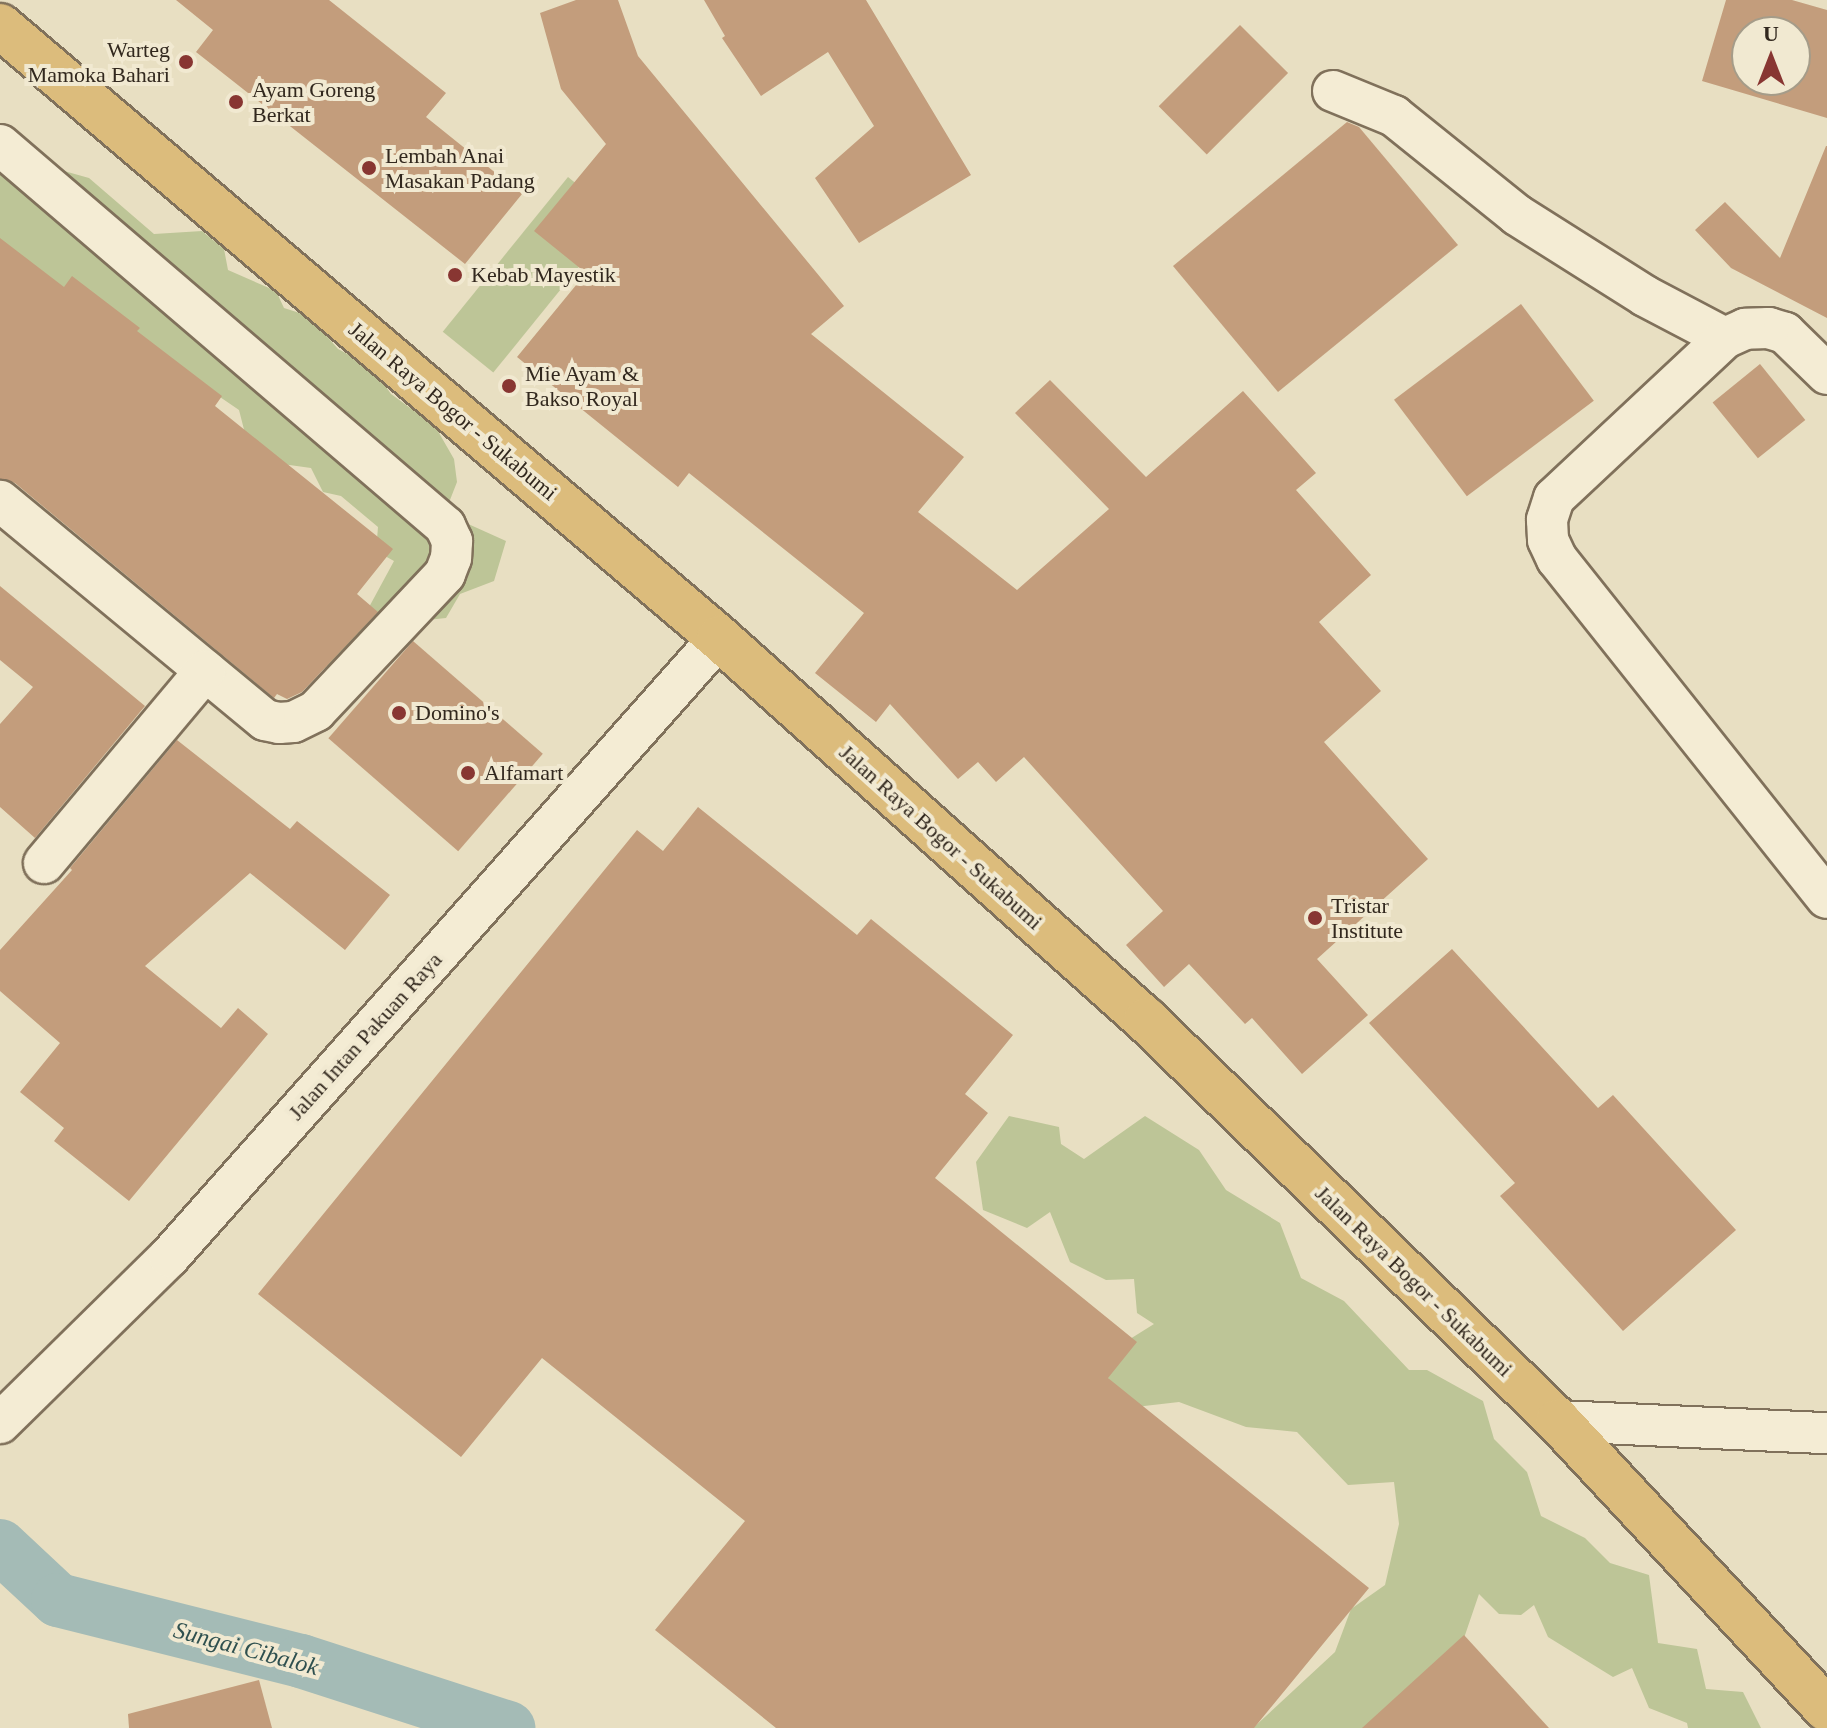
<!DOCTYPE html>
<html>
<head>
<meta charset="utf-8">
<style>
	body { margin:0 }
	#map { position:relative; width:1827px; height:1728px; overflow:hidden; background:#e8dfc2; font-family:Georgia,serif }
	div>[style] { position:absolute }
	[style*='--x'] { left:calc(var(--x)*1px); top:calc(var(--y)*1px); width:calc(var(--w)*1px); rotate:calc(var(--a)*1deg) }
	.green>* { inset:0; background:#bdc597; transform-origin:0 0 }
	.canal>* { height:54px; margin:-27px; padding:0 27px; transform-origin:27px; border-radius:27px; background:#a4bbb6 }
	.building>* { inset:0; background:#c39d7c; transform-origin:0 0 }
	.roads { filter:drop-shadow(2px 0 #80715b) drop-shadow(-2px 0 #80715b) drop-shadow(0 2px #80715b) drop-shadow(0 -2px #80715b) }
	.minor>* { height:40px; margin:-20px; padding:0 20px; transform-origin:20px; border-radius:20px; background:#f4ecd4 }
	.trunk>* { height:44px; margin:-22px; padding:0 22px; transform-origin:22px; border-radius:22px; background:#dcbc7c }
	.dots>* { width:22px; height:22px; translate:-50% -50%; box-sizing:border-box; border:4px solid #f1e9d1; border-radius:50% }
	span { translate:-50% -50%; white-space:nowrap; text-align:center; line-height:1.15; -webkit-text-stroke:8px #f1e9d1; paint-order:stroke }
	.poi-label { font-size:22px; color:#32281e }
	.right { translate:-100% -50%; text-align:right }
	.left { translate:0 -50%; text-align:left }
	.street-label { font-size:22px; color:#32281e }
	.water-label { font-size:24px; color:#2f504f; font-style:italic }
	.north { position:absolute; left:1731px; top:16px; width:80px; height:80px; box-sizing:border-box; background:#f1e9d1; border:2px solid #a59c89; border-radius:50%; rotate:0deg; font-size:22px; font-weight:700; line-height:32px; text-align:center; color:#32281e }
	.north::after { content:''; display:block; margin:auto; width:28px; height:36px; background:#883632; clip-path:polygon(50% 0,100% 100%,50% 72%,0 100%) }
</style>
</head>
<body>
<div id="map">
	<div class="green">
		<div style="clip-path:polygon(0 153px,89px 178px,154px 234px,202px 231px,224px 249px,228px 270px,276px 291px,284px 308px,309px 316px,338px 349px,372px 367px,391px 394px,435px 426px,454px 459px,457px 482px,448px 505px,466px 523px,506px 541px,494px 581px,460px 594px,446px 618px,427px 620px,345px 691px,326px 664px,355px 633px,394px 561px,376px 551px,378px 527px,341px 496px,323px 492px,311px 468px,268px 462px,249px 449px,239px 410px,157px 354px,140px 354px,0 241px)"></div>
		<div style="left:568px;top:177px;width:65px;height:199px;rotate:39deg"></div>
		<div style="clip-path:polygon(1009px 1116px,1059px 1127px,1061px 1144px,1084px 1159px,1145px 1116px,1199px 1150px,1226px 1190px,1280px 1223px,1301px 1278px,1344px 1301px,1409px 1370px,1427px 1370px,1483px 1401px,1494px 1439px,1527px 1472px,1541px 1516px,1585px 1538px,1610px 1563px,1649px 1575px,1658px 1643px,1697px 1649px,1706px 1689px,1743px 1692px,1761px 1728px,1688px 1728px,1687px 1723px,1649px 1708px,1632px 1668px,1613px 1677px,1548px 1637px,1534px 1605px,1521px 1615px,1499px 1614px,1479px 1594px,1448px 1685px,1376px 1728px,1253px 1728px,1335px 1652px,1351px 1609px,1385px 1585px,1399px 1524px,1394px 1482px,1348px 1485px,1297px 1432px,1246px 1427px,1179px 1402px,1118px 1409px,1106px 1371px,1114px 1349px,1154px 1324px,1137px 1313px,1134px 1279px,1106px 1280px,1070px 1262px,1050px 1212px,1027px 1228px,983px 1210px,976px 1162px)"></div>
	</div>
	<div class="canal">
		<div style="--x:0;--y:1546;--w:79;--a:43"></div>
		<div style="--x:58;--y:1600;--w:251;--a:14.1"></div>
		<div style="--x:301;--y:1661;--w:218;--a:17.9"></div>
	</div>
	<div class="building">
		<div style="clip-path:polygon(176px 0,329px 0,446px 93px,426px 117px,522px 194px,465px 264px,196px 52px,213px 30px)"></div>
		<div style="clip-path:polygon(576px 0,618px 0,638px 56px,844px 306px,811px 334px,964px 457px,918px 512px,1017px 590px,1109px 509px,1015px 413px,1050px 380px,1146px 477px,1243px 391px,1316px 473px,1296px 490px,1371px 575px,1319px 622px,1381px 691px,1324px 742px,1428px 859px,1317px 959px,1368px 1015px,1302px 1074px,1252px 1018px,1245px 1024px,1189px 964px,1164px 987px,1126px 945px,1163px 911px,1024px 757px,996px 782px,978px 762px,958px 779px,890px 704px,876px 722px,815px 673px,864px 613px,689px 473px,678px 487px,517px 357px,586px 273px,534px 231px,606px 144px,561px 89px,540px 13px)"></div>
		<div style="clip-path:polygon(704px 0,866px 0,971px 175px,859px 243px,815px 178px,874px 126px,828px 52px,761px 96px,722px 38px,725px 36px)"></div>
		<div style="clip-path:polygon(evenodd,1726px 0,1792px 0,1827px 10px,1827px 118px,1702px 81px,1726px 0,1747px 32px,1795px 32px,1795px 80px,1747px 80px,1747px 32px)"></div>
		<div style="left:1240px;top:25px;width:68px;height:115px;rotate:45deg"></div>
		<div style="clip-path:polygon(1347px 122px,1359px 127px,1458px 245px,1278px 392px,1173px 266px)"></div>
		<div style="clip-path:polygon(1826px 146px,1827px 146px,1827px 318px,1731px 268px,1695px 230px,1725px 202px,1780px 258px)"></div>
		<div style="clip-path:polygon(0 238px,64px 287px,72px 276px,140px 328px,137px 331px,222px 396px,215px 406px,393px 549px,357px 594px,378px 612px,302px 692px,287px 699px,277px 694px,274px 698px,15px 483px,0 479px)"></div>
		<div style="left:1521px;top:304px;width:121px;height:159px;rotate:53deg"></div>
		<div style="left:1760px;top:364px;width:72px;height:61px;rotate:51deg"></div>
		<div style="clip-path:polygon(0 586px,145px 706px,35px 838px,0 807px,0 724px,33px 687px,0 660px)"></div>
		<div style="left:413px;top:641px;width:172px;height:129px;rotate:41deg"></div>
		<div style="clip-path:polygon(177px 740px,290px 829px,297px 821px,390px 895px,345px 950px,250px 873px,145px 966px,221px 1028px,238px 1008px,268px 1034px,129px 1201px,54px 1141px,64px 1128px,20px 1092px,60px 1043px,0 991px,0 950px,72px 870px,70px 868px)"></div>
		<div style="clip-path:polygon(698px 807px,857px 935px,871px 919px,1013px 1035px,965px 1094px,988px 1113px,935px 1178px,1137px 1342px,1108px 1378px,1369px 1588px,1254px 1728px,776px 1728px,655px 1630px,745px 1521px,542px 1358px,461px 1457px,258px 1294px,637px 830px,663px 851px)"></div>
		<div style="clip-path:polygon(1452px 949px,1598px 1108px,1613px 1095px,1736px 1230px,1623px 1331px,1500px 1196px,1515px 1183px,1369px 1023px)"></div>
		<div style="clip-path:polygon(1464px 1635px,1549px 1728px,1362px 1728px)"></div>
		<div style="clip-path:polygon(259px 1680px,272px 1728px,129px 1728px,128px 1714px)"></div>
	</div>
	<div class="roads">
		<div class="minor">
			<div style="--x:1333;--y:91;--w:66;--a:22.3"></div>
			<div style="--x:1394;--y:116;--w:158;--a:38.8"></div>
			<div style="--x:1517;--y:215;--w:151;--a:32.3"></div>
			<div style="--x:1645;--y:296;--w:90;--a:27.7"></div>
			<div style="--x:0;--y:145;--w:586;--a:40.57"></div>
			<div style="--x:445;--y:526;--w:17;--a:65"></div>
			<div style="--x:452;--y:541;--w:17;--a:93"></div>
			<div style="--x:451;--y:558;--w:17;--a:111"></div>
			<div style="--x:445;--y:574;--w:188;--a:133.3"></div>
			<div style="--x:316;--y:711;--w:25;--a:154"></div>
			<div style="--x:293;--y:722;--w:14;--a:176"></div>
			<div style="--x:279;--y:723;--w:14;--a:-168"></div>
			<div style="--x:265;--y:720;--w:344;--a:-140.4"></div>
			<div style="--x:1827;--y:374;--w:59;--a:-135.7"></div>
			<div style="--x:1785;--y:333;--w:17;--a:-163"></div>
			<div style="--x:1769;--y:328;--w:24;--a:178"></div>
			<div style="--x:1745;--y:329;--w:22;--a:156"></div>
			<div style="--x:1725;--y:338;--w:234;--a:136.9"></div>
			<div style="--x:1554;--y:498;--w:23;--a:108"></div>
			<div style="--x:1547;--y:520;--w:20;--a:87"></div>
			<div style="--x:1548;--y:540;--w:21;--a:65"></div>
			<div style="--x:1557;--y:559;--w:433;--a:51.5"></div>
			<div style="--x:44;--y:863;--w:251;--a:-50"></div>
			<div style="--x:1558;--y:1421;--w:269;--a:2.6"></div>
			<div style="--x:0;--y:1423;--w:237;--a:-44.5"></div>
			<div style="--x:169;--y:1257;--w:828;--a:-48.38"></div>
		</div>
		<div class="trunk">
			<div style="--x:0;--y:26;--w:944;--a:40.4"></div>
			<div style="--x:719;--y:638;--w:573;--a:41.82"></div>
			<div style="--x:1146;--y:1020;--w:575;--a:44.22"></div>
			<div style="--x:1558;--y:1421;--w:394;--a:47"></div>
		</div>
	</div>
	<div class="dots">
		<div style="left:186px;top:62px;background:#883632"></div>
		<div style="left:236px;top:102px;background:#883632"></div>
		<div style="left:369px;top:168px;background:#883632"></div>
		<div style="left:455px;top:275px;background:#883632"></div>
		<div style="left:509px;top:386px;background:#883632"></div>
		<div style="left:399px;top:713px;background:#883632"></div>
		<div style="left:468px;top:773px;background:#883632"></div>
		<div style="left:1315px;top:918px;background:#883632"></div>
	</div>
	<div class="poi-label">
		<span class="right" style="left:170px;top:62px">Warteg<br>Mamoka Bahari</span>
		<span class="left" style="left:252px;top:102px">Ayam Goreng<br>Berkat</span>
		<span class="left" style="left:385px;top:168px">Lembah Anai<br>Masakan Padang</span>
		<span class="left" style="left:471px;top:275px">Kebab Mayestik</span>
		<span class="left" style="left:525px;top:386px">Mie Ayam &amp;<br>Bakso Royal</span>
		<span class="left" style="left:415px;top:713px">Domino's</span>
		<span class="left" style="left:484px;top:773px">Alfamart</span>
		<span class="left" style="left:1331px;top:918px">Tristar<br>Institute</span>
	</div>
	<div class="street-label">
		<span style="left:453px;top:411px;rotate:40deg">Jalan Raya Bogor - Sukabumi</span>
		<span style="left:941px;top:837px;rotate:42deg">Jalan Raya Bogor - Sukabumi</span>
		<span style="left:365px;top:1036px;rotate:-48deg">Jalan Intan Pakuan Raya</span>
		<span style="left:1414px;top:1281px;rotate:44deg">Jalan Raya Bogor - Sukabumi</span>
	</div>
	<div class="water-label">
		<span style="left:246px;top:1649px;rotate:15deg">Sungai Cibalok</span>
	</div>
	<div class="north">U</div>
</div>
</body>
</html>
